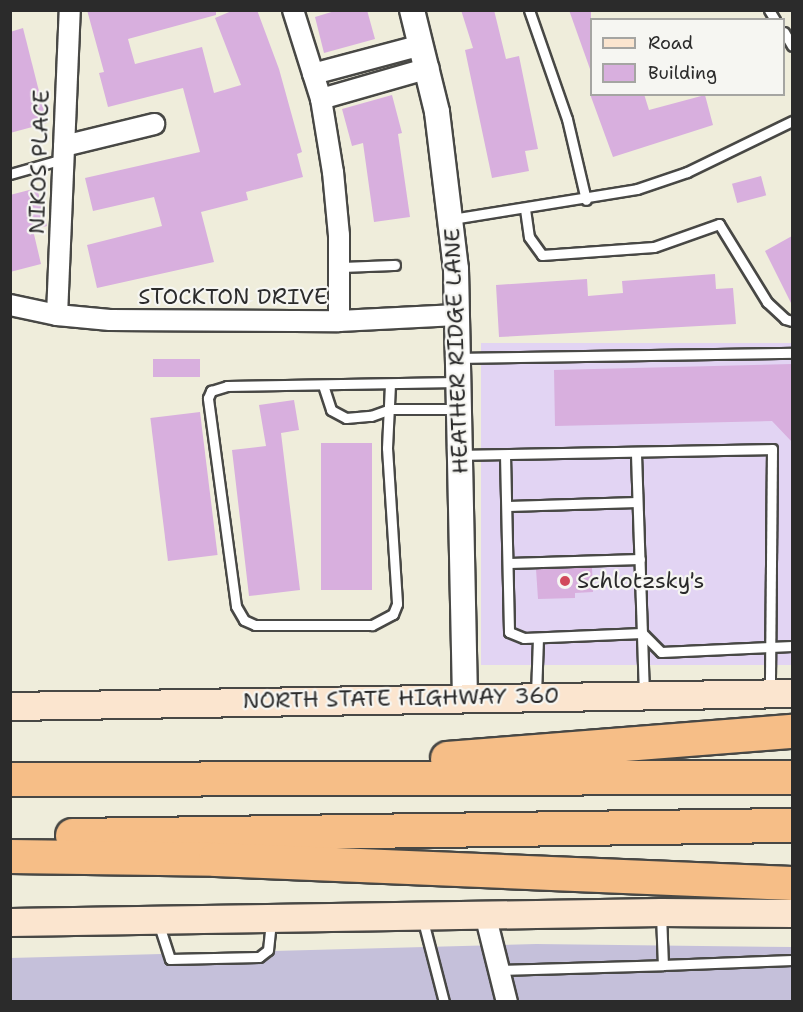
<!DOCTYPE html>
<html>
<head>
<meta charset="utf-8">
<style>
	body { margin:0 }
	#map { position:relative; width:803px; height:1012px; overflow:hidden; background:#efeddb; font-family:"Shantell Sans",sans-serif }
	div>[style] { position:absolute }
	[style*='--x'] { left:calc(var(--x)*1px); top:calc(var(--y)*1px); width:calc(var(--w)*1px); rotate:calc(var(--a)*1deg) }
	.built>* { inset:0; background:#e2d4f3; transform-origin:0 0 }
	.industrial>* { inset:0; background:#c5c0da }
	.building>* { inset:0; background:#d8afde; transform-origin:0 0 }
	.roads { filter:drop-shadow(2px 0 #484845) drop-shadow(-2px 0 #484845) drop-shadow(0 2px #484845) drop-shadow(0 -2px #484845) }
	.service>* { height:9px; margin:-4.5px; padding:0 4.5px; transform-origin:4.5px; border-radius:4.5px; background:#fff }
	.minor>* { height:20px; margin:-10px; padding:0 10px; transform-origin:10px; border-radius:10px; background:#fff }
	.tertiary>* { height:24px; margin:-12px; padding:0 12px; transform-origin:12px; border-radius:12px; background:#fff }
	.secondary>* { height:27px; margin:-13.5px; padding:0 13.5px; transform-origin:13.5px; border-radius:13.5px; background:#fbe5cf }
	.motorway>* { height:33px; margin:-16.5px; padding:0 16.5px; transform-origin:16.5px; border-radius:16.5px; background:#f6be87 }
	.dots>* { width:16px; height:16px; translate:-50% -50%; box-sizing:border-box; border:3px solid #f6f6f2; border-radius:50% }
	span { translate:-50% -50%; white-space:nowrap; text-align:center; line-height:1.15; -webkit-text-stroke:4.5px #f6f6f2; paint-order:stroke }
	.street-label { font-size:22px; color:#2b2b2b }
	.poi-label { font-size:22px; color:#2b2b2b }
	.left { translate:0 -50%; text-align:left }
	.frame { position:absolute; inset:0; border:12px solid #2b2b2b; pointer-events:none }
	.legend { position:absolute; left:590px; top:18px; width:195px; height:78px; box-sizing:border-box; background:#f6f6f2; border:2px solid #a5a5a2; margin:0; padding:8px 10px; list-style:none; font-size:18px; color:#2b2b2b }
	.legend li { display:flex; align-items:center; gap:12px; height:30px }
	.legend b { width:30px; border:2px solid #a5a5a2 }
</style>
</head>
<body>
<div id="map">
	<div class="built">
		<div style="left:792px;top:343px;width:322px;height:311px;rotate:90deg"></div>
	</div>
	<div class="industrial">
		<div style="clip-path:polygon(536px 944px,792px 947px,792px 1001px,11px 1001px,10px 958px)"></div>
	</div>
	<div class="building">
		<div style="clip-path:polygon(87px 10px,216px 10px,216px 15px,128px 39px,135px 64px,202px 47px,214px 93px,241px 85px,215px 18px,234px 10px,257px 10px,279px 69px,302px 152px,297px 154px,303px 177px,246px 192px,248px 200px,201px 212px,214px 262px,97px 288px,87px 245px,162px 226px,154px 197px,93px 211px,85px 178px,200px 152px,183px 88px,108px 107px,99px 73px,104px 72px)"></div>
		<div style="clip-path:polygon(338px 10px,367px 10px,375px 39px,324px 53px,315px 17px)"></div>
		<div style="clip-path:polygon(461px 10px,494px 10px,506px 59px,519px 56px,538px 149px,525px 151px,529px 171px,492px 178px,465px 50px,473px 48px)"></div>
		<div style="clip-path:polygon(569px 10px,591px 10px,591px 69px,590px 69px)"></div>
		<div style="clip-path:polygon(23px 28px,47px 123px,10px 133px,10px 32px)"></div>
		<div style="clip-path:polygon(590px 94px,644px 94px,649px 110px,705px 95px,713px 125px,613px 157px)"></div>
		<div style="clip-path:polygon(392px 95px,402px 133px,398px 134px,410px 217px,374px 222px,363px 143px,352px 146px,342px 109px)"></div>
		<div style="left:761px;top:176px;width:20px;height:30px;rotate:75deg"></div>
		<div style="clip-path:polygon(37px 188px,47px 226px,33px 230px,41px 264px,10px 272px,10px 195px)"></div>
		<div style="clip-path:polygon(792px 236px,792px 305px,765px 251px)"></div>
		<div style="clip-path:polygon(715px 274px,716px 289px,733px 288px,736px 324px,499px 337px,496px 285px,587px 279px,588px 296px,623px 293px,622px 281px)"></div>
		<div style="left:153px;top:359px;width:47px;height:18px"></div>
		<div style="clip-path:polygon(792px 364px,792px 442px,772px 421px,555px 426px,554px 370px)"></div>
		<div style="clip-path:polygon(294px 400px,299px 430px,281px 433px,300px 590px,249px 596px,232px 450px,266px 446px,259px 405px)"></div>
		<div style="left:200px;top:412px;width:144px;height:50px;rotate:83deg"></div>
		<div style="left:321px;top:443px;width:51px;height:147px"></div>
		<div style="clip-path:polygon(592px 567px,593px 592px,575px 593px,575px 598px,538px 599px,536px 569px)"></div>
	</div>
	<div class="roads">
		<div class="service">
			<div style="--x:529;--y:10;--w:115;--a:70.8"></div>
			<div style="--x:567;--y:119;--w:83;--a:76.8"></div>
			<div style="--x:769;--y:10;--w:12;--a:59"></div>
			<div style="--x:784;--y:32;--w:16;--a:60"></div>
			<div style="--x:10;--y:174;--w:55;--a:-15.8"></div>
			<div style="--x:525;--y:209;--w:28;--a:82"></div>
			<div style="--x:529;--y:237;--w:22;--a:54"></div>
			<div style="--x:542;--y:255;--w:112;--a:-4.1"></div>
			<div style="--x:654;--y:247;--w:69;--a:-19.5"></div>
			<div style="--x:719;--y:224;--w:92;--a:58.4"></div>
			<div style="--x:767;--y:302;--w:25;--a:43"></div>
			<div style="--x:785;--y:319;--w:7;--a:16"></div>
			<div style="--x:452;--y:219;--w:187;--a:-9.2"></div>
			<div style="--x:637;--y:189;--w:53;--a:-18.8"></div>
			<div style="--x:687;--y:172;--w:117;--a:-25.9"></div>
			<div style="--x:340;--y:267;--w:55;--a:-2.1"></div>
			<div style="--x:459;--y:358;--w:333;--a:-0.9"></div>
			<div style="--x:390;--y:384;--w:64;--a:92.7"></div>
			<div style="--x:387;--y:448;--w:156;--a:86.3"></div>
			<div style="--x:397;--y:604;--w:11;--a:112"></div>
			<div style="--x:393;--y:614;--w:24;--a:152"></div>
			<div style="--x:372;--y:625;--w:117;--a:180"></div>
			<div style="--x:255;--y:625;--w:12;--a:-156"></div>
			<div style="--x:244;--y:620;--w:16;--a:-120"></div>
			<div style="--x:236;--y:606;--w:210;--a:-97.7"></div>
			<div style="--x:208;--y:398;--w:8;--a:-67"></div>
			<div style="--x:211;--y:391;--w:17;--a:-17"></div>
			<div style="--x:227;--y:386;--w:230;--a:-1"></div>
			<div style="--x:323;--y:385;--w:26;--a:72"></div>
			<div style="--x:331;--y:410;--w:17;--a:28"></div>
			<div style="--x:346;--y:418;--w:25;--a:-5"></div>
			<div style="--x:371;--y:416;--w:20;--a:-20"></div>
			<div style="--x:390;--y:409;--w:67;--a:0"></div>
			<div style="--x:636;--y:454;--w:240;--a:88.1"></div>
			<div style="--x:460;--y:455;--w:312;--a:-1.1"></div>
			<div style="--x:772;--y:449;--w:241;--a:90.5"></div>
			<div style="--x:505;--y:455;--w:177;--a:88.7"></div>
			<div style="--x:509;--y:632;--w:16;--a:22"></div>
			<div style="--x:524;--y:638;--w:118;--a:-2.4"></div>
			<div style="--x:642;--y:633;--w:27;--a:45"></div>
			<div style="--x:661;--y:652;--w:131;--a:-2.6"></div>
			<div style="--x:508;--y:506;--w:129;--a:-1.8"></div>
			<div style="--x:509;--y:563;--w:131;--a:-1.7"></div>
			<div style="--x:536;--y:695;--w:57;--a:-88"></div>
			<div style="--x:661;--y:914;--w:51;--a:87.8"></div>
			<div style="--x:663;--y:965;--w:129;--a:-2.2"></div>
			<div style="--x:422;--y:917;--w:88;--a:75.5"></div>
			<div style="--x:158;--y:922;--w:39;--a:72"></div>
			<div style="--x:170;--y:959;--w:89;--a:-1.3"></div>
			<div style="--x:259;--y:957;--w:11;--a:-38"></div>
			<div style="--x:268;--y:950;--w:30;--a:-84"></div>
			<div style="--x:499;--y:970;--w:164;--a:-1.7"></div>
		</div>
		<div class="minor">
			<div style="--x:293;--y:10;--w:93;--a:72.5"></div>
			<div style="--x:321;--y:99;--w:74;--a:80.7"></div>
			<div style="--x:333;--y:172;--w:63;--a:84.6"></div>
			<div style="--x:339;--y:235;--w:86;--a:90"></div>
			<div style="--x:313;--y:74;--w:113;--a:-14.9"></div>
			<div style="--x:321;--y:99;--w:112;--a:-16"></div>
			<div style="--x:64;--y:146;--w:93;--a:-13.7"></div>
			<div style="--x:10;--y:305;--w:48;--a:12"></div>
			<div style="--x:57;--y:315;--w:53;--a:5.4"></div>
			<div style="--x:110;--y:320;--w:229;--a:0.3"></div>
			<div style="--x:339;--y:321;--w:118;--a:-2.9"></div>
			<div style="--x:57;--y:315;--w:305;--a:-87.6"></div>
			<div style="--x:485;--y:914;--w:91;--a:76"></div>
		</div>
		<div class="tertiary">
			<div style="--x:412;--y:10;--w:105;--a:76.2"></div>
			<div style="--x:437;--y:112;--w:158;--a:83.1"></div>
			<div style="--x:456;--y:269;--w:427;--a:88.8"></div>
		</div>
		<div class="secondary">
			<div style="--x:10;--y:706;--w:782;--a:-0.95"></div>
			<div style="--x:10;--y:922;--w:651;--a:-0.88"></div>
			<div style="--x:661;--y:912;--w:131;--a:0.4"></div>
		</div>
		<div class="motorway">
			<div style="--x:447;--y:758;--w:346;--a:-4.5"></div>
			<div style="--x:10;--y:779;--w:782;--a:-0.15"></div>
			<div style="--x:72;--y:835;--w:720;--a:-0.8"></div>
			<div style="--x:10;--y:856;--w:205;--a:0.8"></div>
			<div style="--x:215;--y:859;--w:577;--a:2.38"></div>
		</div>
	</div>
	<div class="dots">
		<div style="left:565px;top:581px;background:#d1495b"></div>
	</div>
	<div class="street-label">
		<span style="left:39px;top:162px;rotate:-88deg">NIKOS PLACE</span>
		<span style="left:233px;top:297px">STOCKTON DRIVE</span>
		<span style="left:456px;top:351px;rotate:-92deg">HEATHER RIDGE LANE</span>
		<span style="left:401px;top:698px;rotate:-1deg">NORTH STATE HIGHWAY 360</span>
	</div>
	<div class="poi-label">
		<span class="left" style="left:577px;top:581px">Schlotzsky's</span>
	</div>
	<div class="frame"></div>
	<ul class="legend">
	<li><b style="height:8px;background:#fbe5cf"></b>Road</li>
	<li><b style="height:16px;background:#d8afde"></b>Building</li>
	</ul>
</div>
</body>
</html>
